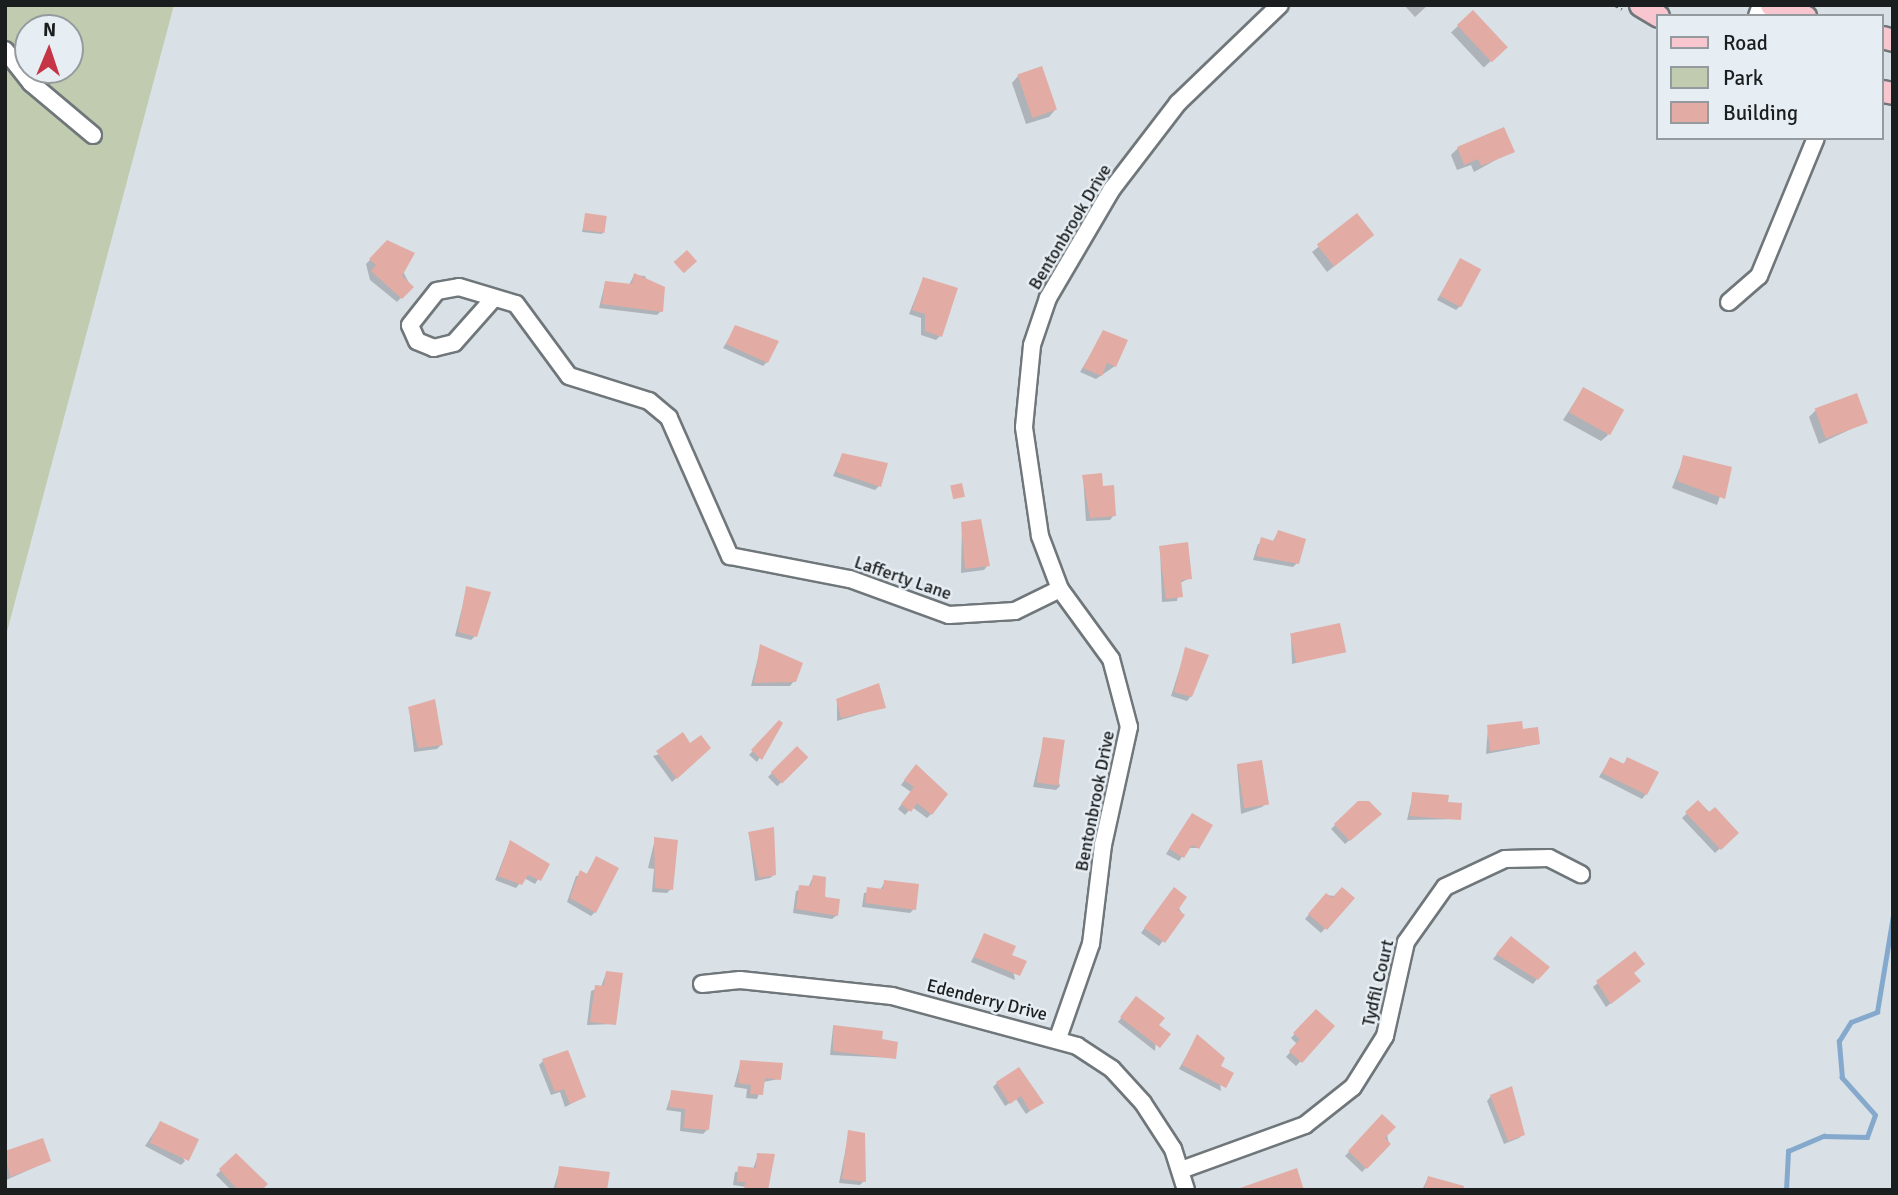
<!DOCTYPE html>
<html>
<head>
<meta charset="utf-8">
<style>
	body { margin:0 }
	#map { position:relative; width:1898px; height:1195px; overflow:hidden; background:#d9e0e6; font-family:Signika,sans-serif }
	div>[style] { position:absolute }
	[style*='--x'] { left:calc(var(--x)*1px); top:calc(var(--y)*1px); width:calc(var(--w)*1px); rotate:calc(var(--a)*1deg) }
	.green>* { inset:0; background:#c0cbaf }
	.shadow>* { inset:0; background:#0003; transform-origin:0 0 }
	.stream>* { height:4.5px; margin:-2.25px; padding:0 2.25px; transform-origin:2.25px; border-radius:2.25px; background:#85a9cc }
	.building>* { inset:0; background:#e2aca4; transform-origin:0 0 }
	.path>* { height:2.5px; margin-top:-1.25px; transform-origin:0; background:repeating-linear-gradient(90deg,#72767a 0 3.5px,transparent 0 7px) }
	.roads { filter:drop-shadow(2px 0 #70777b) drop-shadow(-2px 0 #70777b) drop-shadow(0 2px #70777b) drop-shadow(0 -2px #70777b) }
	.minor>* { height:16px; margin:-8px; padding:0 8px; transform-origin:8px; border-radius:8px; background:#fff }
	.major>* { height:21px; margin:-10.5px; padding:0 10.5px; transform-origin:10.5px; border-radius:10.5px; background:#f7c6cf }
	span { translate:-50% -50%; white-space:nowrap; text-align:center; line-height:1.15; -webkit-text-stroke:5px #e6edf3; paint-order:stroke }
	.street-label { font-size:18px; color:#1b1e1f }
	.frame { position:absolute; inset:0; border:7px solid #1b1e1f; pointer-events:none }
	.legend { position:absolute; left:1656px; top:14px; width:228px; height:126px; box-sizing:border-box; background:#e6edf3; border:2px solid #959a9e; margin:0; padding:9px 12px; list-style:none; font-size:21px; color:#1b1e1f }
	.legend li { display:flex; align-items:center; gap:14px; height:35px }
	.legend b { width:35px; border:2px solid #959a9e }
	.north { position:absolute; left:14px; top:14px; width:70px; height:70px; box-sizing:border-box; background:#e6edf3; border:2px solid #959a9e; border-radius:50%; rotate:2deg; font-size:19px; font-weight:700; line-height:28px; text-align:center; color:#1b1e1f }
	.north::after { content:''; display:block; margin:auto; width:24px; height:32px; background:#c53546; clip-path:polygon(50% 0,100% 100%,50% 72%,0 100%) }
</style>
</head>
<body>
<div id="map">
	<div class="green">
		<div style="clip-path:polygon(evenodd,5px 5px,174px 5px,5px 639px,5px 5px,28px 28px,70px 28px,70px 70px,28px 70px,28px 28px)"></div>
	</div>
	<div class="shadow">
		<div style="clip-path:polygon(1404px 5px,1428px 5px,1415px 17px)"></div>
		<div style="left:1473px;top:12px;width:48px;height:30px;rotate:47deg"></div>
		<div style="clip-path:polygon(1018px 76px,1055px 110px,1049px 117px,1026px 124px,1012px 83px)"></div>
		<div style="clip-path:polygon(1458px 148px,1512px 151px,1474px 172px,1471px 165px,1457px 170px,1451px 155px)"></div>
		<div style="clip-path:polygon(586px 215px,603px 232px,602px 234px,582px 232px)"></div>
		<div style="clip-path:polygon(1357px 216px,1365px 242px,1327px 272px,1312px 252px)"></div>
		<div style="clip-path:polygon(388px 242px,411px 287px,397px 302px,370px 280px,366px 264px)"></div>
		<div style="clip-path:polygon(1460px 260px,1460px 306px,1456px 310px,1437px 300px)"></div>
		<div style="clip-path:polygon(634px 275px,645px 276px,661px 311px,657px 315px,599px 308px,605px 283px,629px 285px)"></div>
		<div style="clip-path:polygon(923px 279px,940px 336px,936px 340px,921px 335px,921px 318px,909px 314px)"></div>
		<div style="clip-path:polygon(736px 327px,767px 362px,763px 366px,723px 348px)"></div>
		<div style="clip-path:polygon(1104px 332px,1115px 366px,1096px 379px,1080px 372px)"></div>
		<div style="clip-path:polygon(1583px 389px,1608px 435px,1601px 441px,1563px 420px)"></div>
		<div style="clip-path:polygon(1816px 410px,1866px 422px,1819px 444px,1809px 417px)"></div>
		<div style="clip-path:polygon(842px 455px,879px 486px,875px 490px,833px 476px)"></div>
		<div style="clip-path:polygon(1684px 457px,1730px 468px,1717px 505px,1672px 488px)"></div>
		<div style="clip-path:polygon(1083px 476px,1102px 488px,1114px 515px,1110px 520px,1086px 521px)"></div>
		<div style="clip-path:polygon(962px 523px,988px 565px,984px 570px,961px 573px)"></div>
		<div style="clip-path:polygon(1278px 532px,1297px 563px,1293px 567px,1253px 560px,1258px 544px,1272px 543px)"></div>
		<div style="clip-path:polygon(1160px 548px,1190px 578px,1180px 583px,1177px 601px,1162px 602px)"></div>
		<div style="clip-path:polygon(467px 588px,475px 636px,471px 640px,455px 636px)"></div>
		<div style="clip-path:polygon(1291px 636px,1344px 651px,1292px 664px)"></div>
		<div style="clip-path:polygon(761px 646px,794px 681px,790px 686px,751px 686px)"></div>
		<div style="clip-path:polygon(1186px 649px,1191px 696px,1187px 701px,1171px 696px)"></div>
		<div style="clip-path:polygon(837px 700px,884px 707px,837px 721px)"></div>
		<div style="clip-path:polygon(409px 708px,441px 745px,437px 749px,414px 752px)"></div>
		<div style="clip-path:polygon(779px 723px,781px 724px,757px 762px,749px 755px)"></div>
		<div style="clip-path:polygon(1488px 727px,1522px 731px,1539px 744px,1486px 754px)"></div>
		<div style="clip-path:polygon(1044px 739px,1060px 786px,1056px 790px,1033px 787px)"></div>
		<div style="clip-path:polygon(690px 745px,709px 748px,672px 782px,653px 756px)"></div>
		<div style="left:797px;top:748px;width:13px;height:41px;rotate:45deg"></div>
		<div style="clip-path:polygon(1610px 759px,1622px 765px,1628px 759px,1646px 794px,1642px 799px,1599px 777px)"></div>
		<div style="clip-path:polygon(1237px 764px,1267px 803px,1262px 807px,1241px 814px)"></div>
		<div style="clip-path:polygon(912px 770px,931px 814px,927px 818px,912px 807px,905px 815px,898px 809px,911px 792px,901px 785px)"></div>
		<div style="clip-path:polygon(1413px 794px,1447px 804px,1460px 819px,1407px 820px)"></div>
		<div style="clip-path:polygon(1359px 802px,1376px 818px,1345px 844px,1331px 829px)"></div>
		<div style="clip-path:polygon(1698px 803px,1737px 833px,1715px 853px,1682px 818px)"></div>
		<div style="clip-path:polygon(1188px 820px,1198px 848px,1188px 848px,1179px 861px,1166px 854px)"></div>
		<div style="clip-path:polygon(749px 834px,775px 874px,770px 878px,755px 881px)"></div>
		<div style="clip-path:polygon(655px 839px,671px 889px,667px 893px,652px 892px,654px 869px,648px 868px)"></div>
		<div style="clip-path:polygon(510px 842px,548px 864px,535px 884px,524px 878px,516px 888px,495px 880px)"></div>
		<div style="clip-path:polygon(596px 858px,595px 912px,591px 916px,567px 902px,576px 876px,586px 875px)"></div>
		<div style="clip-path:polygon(813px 877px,837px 915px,832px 919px,793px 913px,796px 891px,808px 888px)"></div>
		<div style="clip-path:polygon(885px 882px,914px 909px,910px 913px,862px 907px,864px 893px,880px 890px)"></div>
		<div style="clip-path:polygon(1170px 893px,1183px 915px,1159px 946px,1141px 933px)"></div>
		<div style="clip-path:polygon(1326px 895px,1352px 898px,1321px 933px,1305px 919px)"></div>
		<div style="clip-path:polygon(984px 935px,1010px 956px,1015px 980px,971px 962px)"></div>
		<div style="clip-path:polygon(1507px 942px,1537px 979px,1533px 984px,1493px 959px)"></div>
		<div style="clip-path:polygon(1634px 953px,1634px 985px,1606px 1007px,1593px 987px)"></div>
		<div style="clip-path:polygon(606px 973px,614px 1024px,587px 1025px,591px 991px,601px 987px)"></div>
		<div style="clip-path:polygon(1133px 1003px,1157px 1026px,1155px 1051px,1118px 1022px)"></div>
		<div style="clip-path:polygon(1316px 1011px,1333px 1026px,1296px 1066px,1286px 1057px,1297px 1044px,1291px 1038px)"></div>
		<div style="clip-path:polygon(833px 1027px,881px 1040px,894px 1058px,830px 1055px)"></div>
		<div style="clip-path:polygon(1197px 1037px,1218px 1066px,1221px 1091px,1179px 1069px)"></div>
		<div style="clip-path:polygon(543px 1061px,584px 1097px,565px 1107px,560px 1092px,551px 1095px,539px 1065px)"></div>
		<div style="clip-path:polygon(741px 1061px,779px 1079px,763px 1082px,757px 1099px,746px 1098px,747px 1089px,734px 1087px)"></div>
		<div style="clip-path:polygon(997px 1083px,1042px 1102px,1026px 1114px,1016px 1099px,1005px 1106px,993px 1087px)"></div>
		<div style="clip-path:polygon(672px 1092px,707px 1130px,703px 1134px,680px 1131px,681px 1112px,666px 1110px)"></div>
		<div style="clip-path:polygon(1491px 1096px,1523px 1134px,1519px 1138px,1504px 1144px,1487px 1101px)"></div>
		<div style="clip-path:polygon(1383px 1117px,1389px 1144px,1362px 1172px,1345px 1156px)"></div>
		<div style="clip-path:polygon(160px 1123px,185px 1161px,181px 1165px,145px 1146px)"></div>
		<div style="clip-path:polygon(849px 1132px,864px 1181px,860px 1185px,839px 1183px)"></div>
		<div style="clip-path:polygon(42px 1141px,49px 1161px,6px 1180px,5px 1153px)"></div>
		<div style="clip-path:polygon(236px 1155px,260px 1190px,231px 1190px,216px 1175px)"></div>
		<div style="clip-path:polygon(758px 1155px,767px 1190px,733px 1185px,735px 1172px,753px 1169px)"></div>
		<div style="clip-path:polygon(560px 1168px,605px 1190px,553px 1190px)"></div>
		<div style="clip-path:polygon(1428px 1178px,1470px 1190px,1422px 1190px)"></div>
	</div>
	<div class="stream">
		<div style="--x:1786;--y:1190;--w:39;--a:-87"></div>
		<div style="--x:1788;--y:1151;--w:39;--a:-23"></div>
		<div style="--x:1824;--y:1136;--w:43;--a:1.3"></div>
		<div style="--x:1867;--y:1137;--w:23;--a:-70"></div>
		<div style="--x:1875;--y:1115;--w:50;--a:-131.7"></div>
		<div style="--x:1842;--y:1078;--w:37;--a:-95"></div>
		<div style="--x:1839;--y:1041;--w:22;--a:-58"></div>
		<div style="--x:1851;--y:1022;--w:28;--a:-21"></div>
		<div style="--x:1877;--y:1012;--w:98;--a:-80.6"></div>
	</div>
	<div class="building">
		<div style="left:1473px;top:10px;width:51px;height:22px;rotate:47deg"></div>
		<div style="left:1042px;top:66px;width:46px;height:26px;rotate:71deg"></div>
		<div style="clip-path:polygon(1504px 127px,1515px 152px,1481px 166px,1478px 159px,1464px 165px,1457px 147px)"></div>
		<div style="left:585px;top:213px;width:22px;height:17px;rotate:8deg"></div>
		<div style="left:1357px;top:213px;width:28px;height:51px;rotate:52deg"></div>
		<div style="clip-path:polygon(387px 240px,415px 253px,402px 276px,414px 287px,402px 299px,371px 271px,376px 265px,369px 259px)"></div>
		<div style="left:687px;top:250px;width:15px;height:18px;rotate:48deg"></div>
		<div style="left:1460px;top:258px;width:24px;height:43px;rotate:28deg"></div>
		<div style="clip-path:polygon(634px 273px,665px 287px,663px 312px,602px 304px,605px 281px,632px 284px)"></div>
		<div style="clip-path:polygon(923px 277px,958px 288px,942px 337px,925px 331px,925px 314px,912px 310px)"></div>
		<div style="clip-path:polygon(735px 325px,779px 341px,768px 363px,726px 344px)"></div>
		<div style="clip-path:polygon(1103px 330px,1128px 340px,1116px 367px,1107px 363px,1102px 376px,1083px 368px)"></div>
		<div style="left:1583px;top:387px;width:47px;height:29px;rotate:29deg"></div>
		<div style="left:1857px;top:393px;width:32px;height:45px;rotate:70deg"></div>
		<div style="clip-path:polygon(842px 453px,888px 463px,881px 487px,836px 472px)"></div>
		<div style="clip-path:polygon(1683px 455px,1732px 467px,1725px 499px,1677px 481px)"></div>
		<div style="clip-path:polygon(1102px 473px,1103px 486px,1114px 485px,1116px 516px,1090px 518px,1082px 475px)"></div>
		<div style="left:962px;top:483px;width:14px;height:12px;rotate:78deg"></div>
		<div style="clip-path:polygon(981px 519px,990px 566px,965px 569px,961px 522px)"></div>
		<div style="clip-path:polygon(1278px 530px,1306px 539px,1299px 564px,1256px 556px,1261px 537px,1274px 541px)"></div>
		<div style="clip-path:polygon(1188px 542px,1192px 579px,1181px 580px,1183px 597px,1166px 599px,1159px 546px)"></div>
		<div style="clip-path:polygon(466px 586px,491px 592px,477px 637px,458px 632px)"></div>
		<div style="left:1340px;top:623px;width:30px;height:51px;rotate:78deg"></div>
		<div style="clip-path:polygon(760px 644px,803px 663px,796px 682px,754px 683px)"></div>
		<div style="clip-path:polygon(1185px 647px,1209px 655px,1192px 697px,1174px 692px)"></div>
		<div style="clip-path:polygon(879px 683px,886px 708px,841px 718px,836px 699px)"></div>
		<div style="clip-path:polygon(435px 699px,443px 745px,418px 748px,408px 707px)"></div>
		<div style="clip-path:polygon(779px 720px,783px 723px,762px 760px,751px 750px)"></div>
		<div style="clip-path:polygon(1522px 721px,1523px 729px,1538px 727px,1540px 744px,1490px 751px,1487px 725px)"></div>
		<div style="clip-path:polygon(683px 732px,690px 743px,701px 735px,711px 748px,677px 779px,656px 751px)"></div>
		<div style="left:1043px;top:737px;width:22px;height:46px;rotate:8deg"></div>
		<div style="left:797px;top:746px;width:16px;height:37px;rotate:45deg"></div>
		<div style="clip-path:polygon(1610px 757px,1624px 764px,1627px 757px,1659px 772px,1647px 795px,1602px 773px)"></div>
		<div style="left:1262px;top:760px;width:45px;height:25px;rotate:81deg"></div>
		<div style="clip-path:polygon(916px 764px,948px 794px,932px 815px,917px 803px,911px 812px,901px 804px,914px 787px,904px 780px)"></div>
		<div style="clip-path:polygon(1412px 792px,1449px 795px,1448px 802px,1462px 803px,1461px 820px,1410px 816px)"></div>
		<div style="clip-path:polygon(1698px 800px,1709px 812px,1715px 807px,1739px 833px,1721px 850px,1685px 812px)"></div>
		<div style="clip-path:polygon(1358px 801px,1369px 801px,1382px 814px,1350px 841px,1334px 824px)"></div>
		<div style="clip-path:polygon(1192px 813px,1213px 825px,1199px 849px,1192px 845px,1184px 858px,1169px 849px)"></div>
		<div style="clip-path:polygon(774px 827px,776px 875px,759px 878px,748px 832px)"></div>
		<div style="clip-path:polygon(654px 837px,678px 840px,673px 890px,655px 888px)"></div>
		<div style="clip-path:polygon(510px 840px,550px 864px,541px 881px,528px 875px,522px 885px,498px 876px)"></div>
		<div style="clip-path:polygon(596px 856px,619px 868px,596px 913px,570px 898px,580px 870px,587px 874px)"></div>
		<div style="clip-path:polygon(813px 875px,826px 877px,825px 897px,840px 899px,838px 916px,796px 909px,799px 885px,811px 886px)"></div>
		<div style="clip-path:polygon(884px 880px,919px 884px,916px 910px,865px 903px,867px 887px,883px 889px)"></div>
		<div style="clip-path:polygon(1174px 887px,1187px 897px,1178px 910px,1185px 915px,1165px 943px,1144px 928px)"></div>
		<div style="clip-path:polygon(1342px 887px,1355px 898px,1327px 930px,1308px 914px,1326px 893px,1332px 898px)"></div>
		<div style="clip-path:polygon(984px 933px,1016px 946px,1012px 955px,1027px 961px,1020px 976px,974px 957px)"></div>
		<div style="clip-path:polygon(1511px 936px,1550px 967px,1538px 980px,1496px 954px)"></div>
		<div style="clip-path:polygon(1635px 951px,1645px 964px,1634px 973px,1641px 981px,1611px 1004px,1596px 981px)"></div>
		<div style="clip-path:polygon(606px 971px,623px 973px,616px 1025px,590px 1022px,595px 985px,604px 986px)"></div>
		<div style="clip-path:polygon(1136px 996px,1165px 1018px,1159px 1025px,1171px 1034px,1160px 1048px,1120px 1017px)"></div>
		<div style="clip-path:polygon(1316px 1009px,1335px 1026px,1302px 1063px,1289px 1051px,1300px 1039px,1293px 1033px)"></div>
		<div style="clip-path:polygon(833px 1025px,883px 1031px,882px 1039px,898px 1042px,896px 1059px,833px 1051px)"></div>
		<div style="clip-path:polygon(1197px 1034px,1225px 1058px,1221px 1066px,1234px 1073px,1226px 1088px,1182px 1065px)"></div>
		<div style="clip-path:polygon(568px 1050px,586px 1097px,570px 1104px,564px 1089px,555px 1092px,542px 1059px)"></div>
		<div style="clip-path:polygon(740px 1060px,783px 1063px,781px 1080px,765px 1078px,763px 1095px,750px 1094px,751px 1085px,738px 1083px)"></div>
		<div style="clip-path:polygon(1019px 1067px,1044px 1103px,1030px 1111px,1021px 1096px,1010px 1104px,996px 1082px)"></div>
		<div style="clip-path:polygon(1512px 1086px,1525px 1135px,1508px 1141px,1490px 1095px)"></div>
		<div style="clip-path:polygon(671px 1090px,713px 1095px,709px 1130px,684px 1128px,685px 1109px,669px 1107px)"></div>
		<div style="clip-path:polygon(1382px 1114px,1396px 1127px,1385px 1138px,1391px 1144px,1367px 1169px,1348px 1151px)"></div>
		<div style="left:160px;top:1121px;width:43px;height:24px;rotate:25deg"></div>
		<div style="clip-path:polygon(848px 1130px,865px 1133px,866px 1182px,842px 1179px)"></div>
		<div style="clip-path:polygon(43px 1138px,51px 1161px,10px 1177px,5px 1151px)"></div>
		<div style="clip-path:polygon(236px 1153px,268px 1184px,262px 1190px,238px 1190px,219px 1169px)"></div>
		<div style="clip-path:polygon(757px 1153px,775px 1154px,768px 1190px,744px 1190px,745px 1182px,737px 1182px,738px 1166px,756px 1168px)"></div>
		<div style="clip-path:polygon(559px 1166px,610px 1172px,607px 1190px,556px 1190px)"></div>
		<div style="clip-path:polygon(1297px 1168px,1304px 1190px,1240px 1190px,1240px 1188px)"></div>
		<div style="clip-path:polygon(1428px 1176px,1464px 1186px,1463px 1190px,1424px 1190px)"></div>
	</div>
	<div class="path">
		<div style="--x:1615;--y:5;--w:8;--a:30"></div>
	</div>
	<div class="roads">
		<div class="minor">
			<div style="--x:1757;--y:16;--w:12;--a:-70"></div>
			<div style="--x:5;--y:50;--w:42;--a:51.8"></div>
			<div style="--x:31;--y:83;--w:81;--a:40"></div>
			<div style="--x:494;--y:298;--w:60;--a:131.6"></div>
			<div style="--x:454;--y:343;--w:21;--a:166"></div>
			<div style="--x:434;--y:348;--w:18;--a:-158"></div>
			<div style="--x:417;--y:341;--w:17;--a:-114"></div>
			<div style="--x:410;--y:325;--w:43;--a:-51.5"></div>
			<div style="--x:437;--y:291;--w:22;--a:-10"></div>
			<div style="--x:459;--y:287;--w:59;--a:16.6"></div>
			<div style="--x:516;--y:304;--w:89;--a:53.6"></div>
			<div style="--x:569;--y:376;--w:84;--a:17.4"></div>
			<div style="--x:649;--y:401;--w:26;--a:40"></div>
			<div style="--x:669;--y:418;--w:151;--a:66.2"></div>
			<div style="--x:730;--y:556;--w:122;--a:10.9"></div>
			<div style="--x:850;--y:579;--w:105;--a:20"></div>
			<div style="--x:949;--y:615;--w:66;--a:-3.5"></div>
			<div style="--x:1015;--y:611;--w:50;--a:-26.1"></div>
			<div style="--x:1729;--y:302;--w:40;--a:-41"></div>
			<div style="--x:1759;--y:276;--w:149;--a:-67.6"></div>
			<div style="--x:702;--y:984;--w:38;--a:-6"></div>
			<div style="--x:740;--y:980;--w:153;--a:6"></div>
			<div style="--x:892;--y:996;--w:192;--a:15.1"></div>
			<div style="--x:1077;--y:1046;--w:42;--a:33.3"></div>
			<div style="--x:1112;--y:1069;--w:46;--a:47.6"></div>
			<div style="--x:1143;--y:1103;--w:55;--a:56.9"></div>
			<div style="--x:1173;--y:1149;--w:43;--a:72.4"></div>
			<div style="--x:1058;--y:1038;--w:100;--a:-70.7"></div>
			<div style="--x:1091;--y:944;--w:100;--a:-83.1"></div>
			<div style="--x:1103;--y:845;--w:121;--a:-77.6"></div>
			<div style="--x:1129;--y:727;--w:70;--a:-104.8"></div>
			<div style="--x:1111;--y:659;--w:87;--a:-126.1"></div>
			<div style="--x:1060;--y:589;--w:57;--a:-110.7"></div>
			<div style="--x:1040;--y:536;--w:110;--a:-98.4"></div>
			<div style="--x:1024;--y:427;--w:82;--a:-84.4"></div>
			<div style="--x:1032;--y:345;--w:50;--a:-71.2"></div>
			<div style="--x:1048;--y:298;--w:126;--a:-59.6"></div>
			<div style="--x:1112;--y:189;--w:108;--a:-52.5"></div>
			<div style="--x:1178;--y:103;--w:141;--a:-43.9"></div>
			<div style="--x:1181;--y:1170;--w:132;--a:-19.9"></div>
			<div style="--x:1305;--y:1125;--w:61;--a:-38.4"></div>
			<div style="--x:1353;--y:1087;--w:60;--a:-57.9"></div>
			<div style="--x:1385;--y:1036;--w:96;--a:-77.4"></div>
			<div style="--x:1406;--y:942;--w:67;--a:-54.7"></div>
			<div style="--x:1445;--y:887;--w:66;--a:-25"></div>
			<div style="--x:1505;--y:859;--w:44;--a:-1.3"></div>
			<div style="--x:1549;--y:858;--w:36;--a:27"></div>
		</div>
		<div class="major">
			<div style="--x:1640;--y:5;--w:21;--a:31"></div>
			<div style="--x:1771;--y:5;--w:36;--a:18"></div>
			<div style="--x:1882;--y:37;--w:11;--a:15"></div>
			<div style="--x:1882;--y:91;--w:11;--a:10"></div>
		</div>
	</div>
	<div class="street-label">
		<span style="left:1070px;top:227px;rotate:-59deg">Bentonbrook Drive</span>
		<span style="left:903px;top:578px;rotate:19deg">Lafferty Lane</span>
		<span style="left:1095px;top:801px;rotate:-79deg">Bentonbrook Drive</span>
		<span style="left:1378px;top:983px;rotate:-77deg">Tydfil Court</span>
		<span style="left:987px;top:1000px;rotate:14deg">Edenderry Drive</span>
	</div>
	<div class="frame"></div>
	<ul class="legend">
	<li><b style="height:9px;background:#f7c6cf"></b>Road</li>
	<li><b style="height:19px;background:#c0cbaf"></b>Park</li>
	<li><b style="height:19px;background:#e2aca4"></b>Building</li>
	</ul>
	<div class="north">N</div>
</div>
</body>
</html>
